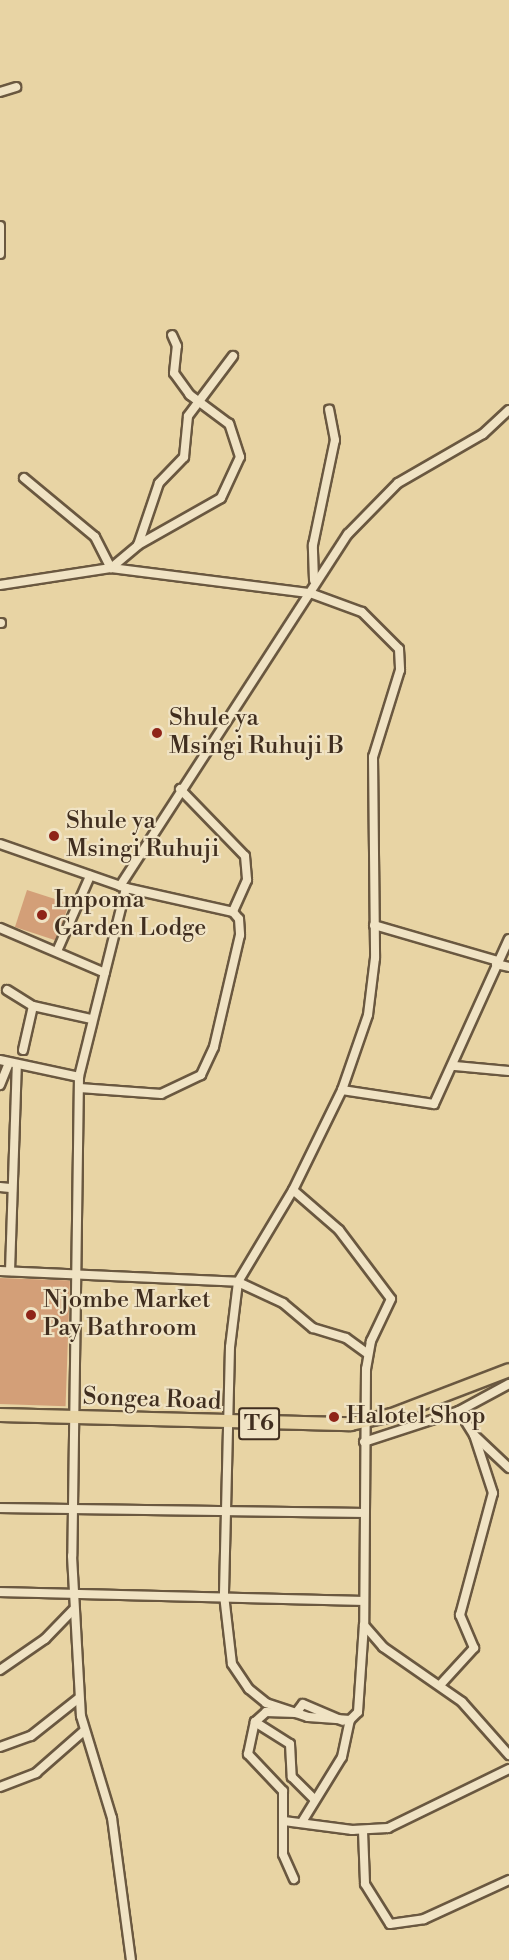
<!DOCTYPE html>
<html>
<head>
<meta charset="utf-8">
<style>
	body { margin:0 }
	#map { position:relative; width:509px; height:1960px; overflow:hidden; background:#e8d4a4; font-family:"Libre Bodoni",serif }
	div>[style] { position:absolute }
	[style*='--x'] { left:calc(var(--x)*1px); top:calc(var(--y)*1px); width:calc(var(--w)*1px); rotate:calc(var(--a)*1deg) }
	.building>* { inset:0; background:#d39f78; transform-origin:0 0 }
	.roads { filter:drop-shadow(2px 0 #6a5840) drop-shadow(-2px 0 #6a5840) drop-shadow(0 2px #6a5840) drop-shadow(0 -2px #6a5840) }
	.minor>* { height:8px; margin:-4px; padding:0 4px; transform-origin:4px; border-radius:4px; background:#f0e3c4 }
	.highway>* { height:12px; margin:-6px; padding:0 6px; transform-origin:6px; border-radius:6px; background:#e8d4a4 }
	.dots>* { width:16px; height:16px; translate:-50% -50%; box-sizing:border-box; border:3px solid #f0e3c4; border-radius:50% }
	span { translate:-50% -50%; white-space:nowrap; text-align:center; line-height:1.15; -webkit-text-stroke:4.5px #f0e3c4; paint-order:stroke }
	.shield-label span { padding:2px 4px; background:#f0e3c4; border:2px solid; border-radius:4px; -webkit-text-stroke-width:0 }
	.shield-label { font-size:22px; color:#402e1f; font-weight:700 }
	.poi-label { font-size:24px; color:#402e1f }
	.left { translate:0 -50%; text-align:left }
	.street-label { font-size:24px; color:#402e1f }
</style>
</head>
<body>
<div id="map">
	<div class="building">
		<div style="left:27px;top:890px;width:44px;height:39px;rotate:18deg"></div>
		<div style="left:0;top:1278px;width:70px;height:126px;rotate:2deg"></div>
	</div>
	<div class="roads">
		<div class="minor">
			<div style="--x:0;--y:92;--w:17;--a:-17"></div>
			<div style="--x:0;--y:226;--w:28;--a:90"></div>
			<div style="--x:24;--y:478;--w:92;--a:39.7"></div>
			<div style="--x:95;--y:537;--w:35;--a:63"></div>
			<div style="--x:111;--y:568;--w:35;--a:-40"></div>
			<div style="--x:138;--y:545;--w:65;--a:-71.3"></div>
			<div style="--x:159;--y:483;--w:36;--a:-46"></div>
			<div style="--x:184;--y:457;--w:41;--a:-84.4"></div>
			<div style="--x:188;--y:416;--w:75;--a:-53.1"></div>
			<div style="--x:138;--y:545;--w:95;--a:-29.5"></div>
			<div style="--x:221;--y:498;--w:45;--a:-65.1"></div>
			<div style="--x:240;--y:457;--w:35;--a:-108"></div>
			<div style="--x:229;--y:424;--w:49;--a:-143.4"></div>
			<div style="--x:190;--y:395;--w:27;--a:-126"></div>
			<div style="--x:174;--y:373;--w:27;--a:-84"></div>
			<div style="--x:177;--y:346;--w:12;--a:-114"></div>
			<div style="--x:314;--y:580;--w:35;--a:-92"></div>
			<div style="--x:313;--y:545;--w:107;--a:-78.2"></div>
			<div style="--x:335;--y:440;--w:31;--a:-101"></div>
			<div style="--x:0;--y:585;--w:112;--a:-8.7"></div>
			<div style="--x:111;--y:568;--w:201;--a:7.2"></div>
			<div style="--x:310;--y:593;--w:55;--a:20.1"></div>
			<div style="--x:362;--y:612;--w:52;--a:45"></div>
			<div style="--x:399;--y:649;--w:21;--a:87"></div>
			<div style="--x:400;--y:670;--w:91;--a:107.2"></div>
			<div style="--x:373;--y:757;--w:201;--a:89.4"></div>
			<div style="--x:375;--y:958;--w:57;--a:97"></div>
			<div style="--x:368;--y:1015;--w:79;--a:109.1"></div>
			<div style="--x:342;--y:1090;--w:111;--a:116.1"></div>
			<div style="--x:293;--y:1190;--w:107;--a:120.9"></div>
			<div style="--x:238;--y:1282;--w:65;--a:97"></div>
			<div style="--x:230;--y:1347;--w:248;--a:91.4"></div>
			<div style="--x:224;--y:1595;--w:69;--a:83.4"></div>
			<div style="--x:232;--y:1664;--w:30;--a:56"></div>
			<div style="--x:249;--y:1689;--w:22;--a:39"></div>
			<div style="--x:266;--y:1703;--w:44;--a:18.4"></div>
			<div style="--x:308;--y:1717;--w:42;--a:4.1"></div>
			<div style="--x:350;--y:1720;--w:11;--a:-45"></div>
			<div style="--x:358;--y:1712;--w:87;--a:-86.1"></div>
			<div style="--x:0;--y:623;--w:1;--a:0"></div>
			<div style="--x:180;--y:789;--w:93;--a:45.9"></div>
			<div style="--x:245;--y:856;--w:24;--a:85"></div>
			<div style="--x:247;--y:880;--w:35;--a:114"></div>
			<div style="--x:0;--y:844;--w:133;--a:19.2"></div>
			<div style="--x:126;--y:888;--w:110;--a:12.6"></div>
			<div style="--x:233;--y:912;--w:9;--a:49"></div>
			<div style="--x:239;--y:919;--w:16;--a:86"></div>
			<div style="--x:240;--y:935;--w:115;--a:103.1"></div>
			<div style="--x:214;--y:1047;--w:31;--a:115"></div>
			<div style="--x:201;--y:1075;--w:44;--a:154.6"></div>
			<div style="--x:161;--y:1094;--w:81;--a:-175.8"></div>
			<div style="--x:120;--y:886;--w:419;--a:-57.1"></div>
			<div style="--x:348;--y:534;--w:71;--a:-45.6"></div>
			<div style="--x:398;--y:483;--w:98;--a:-30"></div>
			<div style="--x:483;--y:434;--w:35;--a:-43"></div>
			<div style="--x:126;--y:888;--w:195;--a:104"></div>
			<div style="--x:79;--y:1077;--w:479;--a:90.8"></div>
			<div style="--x:72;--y:1556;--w:160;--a:86.8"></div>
			<div style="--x:81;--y:1716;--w:107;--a:73.1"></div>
			<div style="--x:112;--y:1818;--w:143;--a:82.4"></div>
			<div style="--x:374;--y:925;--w:129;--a:16.2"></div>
			<div style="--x:0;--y:928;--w:114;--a:23.2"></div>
			<div style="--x:58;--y:949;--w:80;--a:-66.3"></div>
			<div style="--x:496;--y:964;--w:13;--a:13"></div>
			<div style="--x:7;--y:990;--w:31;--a:32"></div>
			<div style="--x:33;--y:1006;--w:59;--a:12.6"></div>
			<div style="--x:23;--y:1050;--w:45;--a:-77.2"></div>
			<div style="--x:0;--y:1060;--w:81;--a:12.1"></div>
			<div style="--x:455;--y:1066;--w:54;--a:5.3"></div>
			<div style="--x:0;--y:1085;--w:24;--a:-68"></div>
			<div style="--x:342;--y:1090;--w:93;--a:8.7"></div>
			<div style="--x:434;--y:1104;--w:181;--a:-65.6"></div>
			<div style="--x:0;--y:1187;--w:10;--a:6"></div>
			<div style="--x:293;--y:1190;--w:61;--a:41"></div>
			<div style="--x:339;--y:1230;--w:86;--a:53"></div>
			<div style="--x:391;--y:1299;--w:47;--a:115.5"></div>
			<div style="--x:371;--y:1341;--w:28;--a:100"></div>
			<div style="--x:366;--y:1369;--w:256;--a:90.4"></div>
			<div style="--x:364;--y:1625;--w:29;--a:49"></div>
			<div style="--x:383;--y:1647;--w:96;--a:34.8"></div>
			<div style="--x:462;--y:1702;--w:71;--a:48.4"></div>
			<div style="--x:0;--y:1271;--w:238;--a:2.6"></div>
			<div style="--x:238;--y:1282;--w:50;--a:25"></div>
			<div style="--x:283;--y:1303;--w:39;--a:40"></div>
			<div style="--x:313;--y:1328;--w:34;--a:17"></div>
			<div style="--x:346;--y:1338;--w:26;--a:36"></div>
			<div style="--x:10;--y:1271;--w:206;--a:-88.1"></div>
			<div style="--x:459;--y:1411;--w:28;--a:58"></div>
			<div style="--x:474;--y:1435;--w:48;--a:43.3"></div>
			<div style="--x:364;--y:1442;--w:100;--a:-18.1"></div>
			<div style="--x:459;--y:1411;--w:57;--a:-28.4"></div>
			<div style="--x:0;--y:1508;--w:362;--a:0.8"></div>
			<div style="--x:0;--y:1592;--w:361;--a:1.4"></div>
			<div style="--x:0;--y:1670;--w:55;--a:-34.6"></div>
			<div style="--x:45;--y:1639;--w:40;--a:-46"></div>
			<div style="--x:441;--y:1684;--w:49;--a:-47.5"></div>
			<div style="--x:474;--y:1648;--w:36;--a:-113"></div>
			<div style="--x:460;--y:1615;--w:126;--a:-74.9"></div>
			<div style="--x:493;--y:1493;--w:61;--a:-108.1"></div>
			<div style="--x:255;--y:1722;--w:41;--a:32.2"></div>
			<div style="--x:290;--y:1744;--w:33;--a:87"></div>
			<div style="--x:292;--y:1777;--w:31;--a:45"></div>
			<div style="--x:0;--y:1747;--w:33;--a:-20"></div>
			<div style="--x:31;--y:1736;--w:61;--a:-38.4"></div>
			<div style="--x:0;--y:1787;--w:39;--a:-21"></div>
			<div style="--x:36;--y:1773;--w:64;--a:-41.2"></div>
			<div style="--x:284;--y:1821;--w:69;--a:7.5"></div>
			<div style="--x:352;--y:1830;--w:36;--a:-3"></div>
			<div style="--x:388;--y:1828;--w:135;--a:-26"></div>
			<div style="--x:302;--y:1822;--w:76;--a:-58.4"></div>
			<div style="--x:342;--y:1757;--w:38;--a:-78"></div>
			<div style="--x:363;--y:1831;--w:53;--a:87.8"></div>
			<div style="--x:365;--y:1884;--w:47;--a:58"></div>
			<div style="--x:390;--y:1924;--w:34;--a:-8"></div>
			<div style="--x:424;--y:1919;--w:94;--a:-24.6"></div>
			<div style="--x:294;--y:1879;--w:27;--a:-114"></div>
			<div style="--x:283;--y:1854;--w:63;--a:-90"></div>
			<div style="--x:283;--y:1791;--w:51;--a:-133.4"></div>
			<div style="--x:248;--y:1754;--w:33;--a:-78"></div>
			<div style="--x:255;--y:1722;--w:15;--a:-42"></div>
			<div style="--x:266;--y:1712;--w:30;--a:2"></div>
			<div style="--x:296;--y:1713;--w:11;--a:-52"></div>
			<div style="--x:303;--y:1704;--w:43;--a:23"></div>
		</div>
		<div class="highway">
			<div style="--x:0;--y:1415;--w:351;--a:1.5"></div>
			<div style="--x:351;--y:1424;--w:42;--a:-12.4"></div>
			<div style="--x:392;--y:1415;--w:125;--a:-21"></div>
		</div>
	</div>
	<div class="dots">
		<div style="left:157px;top:733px;background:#8f2418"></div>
		<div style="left:54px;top:836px;background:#8f2418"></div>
		<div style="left:42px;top:915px;background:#8f2418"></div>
		<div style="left:31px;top:1315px;background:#8f2418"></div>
		<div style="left:334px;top:1417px;background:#8f2418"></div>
	</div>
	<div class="shield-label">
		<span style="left:259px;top:1424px">T6</span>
	</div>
	<div class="poi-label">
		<span class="left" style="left:169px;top:733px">Shule ya<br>Msingi Ruhuji B</span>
		<span class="left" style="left:66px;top:836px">Shule ya<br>Msingi Ruhuji</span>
		<span class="left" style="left:54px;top:915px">Impoma<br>Garden Lodge</span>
		<span class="left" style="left:43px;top:1315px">Njombe Market<br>Pay Bathroom</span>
		<span class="left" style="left:346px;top:1417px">Halotel Shop</span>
	</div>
	<div class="street-label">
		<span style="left:152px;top:1400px;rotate:2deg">Songea Road</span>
	</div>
</div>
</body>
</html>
